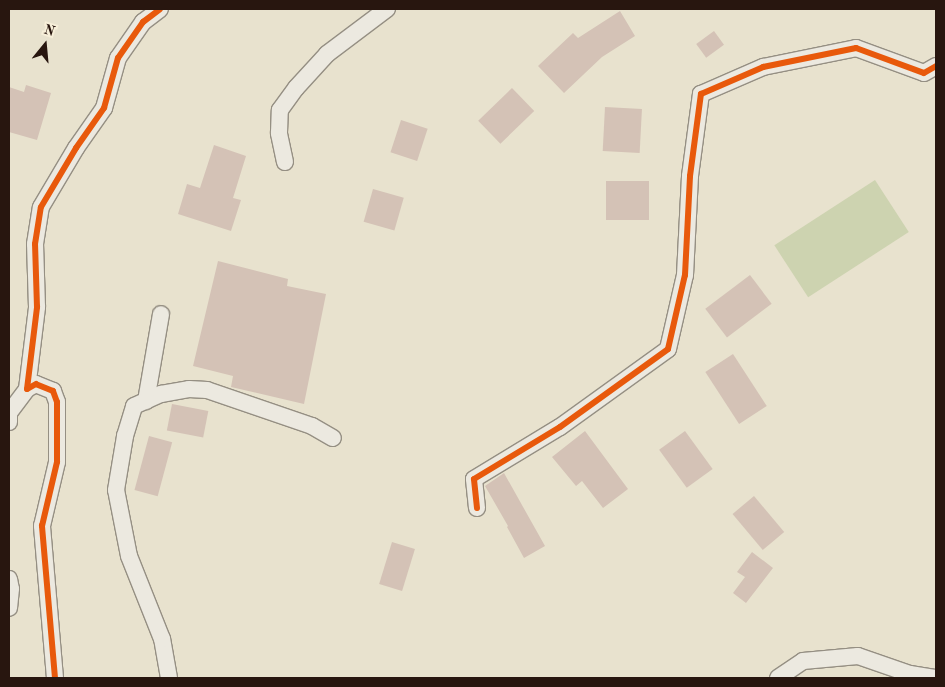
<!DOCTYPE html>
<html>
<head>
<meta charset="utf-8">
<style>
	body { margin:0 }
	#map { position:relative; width:945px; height:687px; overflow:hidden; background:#e8e2ce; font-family:"Old Standard TT",serif }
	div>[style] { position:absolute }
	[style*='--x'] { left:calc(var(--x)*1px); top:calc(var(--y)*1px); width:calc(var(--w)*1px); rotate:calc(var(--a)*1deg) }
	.green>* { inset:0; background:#cdd3b0; transform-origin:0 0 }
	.building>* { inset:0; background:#d4c2b6; transform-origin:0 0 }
	.roads { filter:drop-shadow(1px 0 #958f83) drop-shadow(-1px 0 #958f83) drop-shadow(0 1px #958f83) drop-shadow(0 -1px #958f83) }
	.street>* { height:16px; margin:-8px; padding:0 8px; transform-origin:8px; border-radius:8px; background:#ece9e0 }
	.cycleway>* { height:6px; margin:-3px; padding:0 3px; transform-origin:3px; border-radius:3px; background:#e8590c }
	span { translate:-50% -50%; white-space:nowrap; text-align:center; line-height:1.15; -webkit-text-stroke:4px #f7efd9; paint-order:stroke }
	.frame { position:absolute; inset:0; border:10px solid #28160f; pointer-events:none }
	.north { position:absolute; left:20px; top:20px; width:50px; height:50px; -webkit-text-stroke:4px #f7efd9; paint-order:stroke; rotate:17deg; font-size:14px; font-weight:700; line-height:20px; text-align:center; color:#28160f }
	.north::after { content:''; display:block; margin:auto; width:18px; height:22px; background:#28160f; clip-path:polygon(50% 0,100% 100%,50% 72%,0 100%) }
</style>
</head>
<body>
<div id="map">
	<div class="green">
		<div style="left:875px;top:180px;width:62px;height:120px;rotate:57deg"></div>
	</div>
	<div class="building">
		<div style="clip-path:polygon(620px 11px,635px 36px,602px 57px,564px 93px,538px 66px,573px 33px,578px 38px)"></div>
		<div style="left:714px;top:31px;width:17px;height:22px;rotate:54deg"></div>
		<div style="clip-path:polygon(26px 85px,51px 93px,37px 140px,9px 132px,9px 87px,24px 92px)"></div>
		<div style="left:512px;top:88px;width:32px;height:47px;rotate:46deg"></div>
		<div style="left:605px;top:107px;width:37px;height:44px;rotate:3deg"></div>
		<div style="left:401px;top:120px;width:28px;height:34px;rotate:18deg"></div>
		<div style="clip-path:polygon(214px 145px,246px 156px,233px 198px,241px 200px,231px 231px,178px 214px,187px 184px,200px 188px)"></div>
		<div style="left:606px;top:181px;width:43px;height:39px"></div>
		<div style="left:373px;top:189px;width:32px;height:34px;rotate:16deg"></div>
		<div style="clip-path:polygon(218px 261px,288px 279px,287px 286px,326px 294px,304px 404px,231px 387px,233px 376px,193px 366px)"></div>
		<div style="left:750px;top:275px;width:36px;height:56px;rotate:53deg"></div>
		<div style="left:733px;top:354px;width:62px;height:33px;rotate:57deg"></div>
		<div style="left:172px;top:404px;width:37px;height:27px;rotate:11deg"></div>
		<div style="clip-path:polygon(585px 431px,628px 489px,603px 508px,582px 481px,576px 486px,552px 457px)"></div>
		<div style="left:685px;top:431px;width:47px;height:32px;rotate:54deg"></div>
		<div style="left:149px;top:436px;width:24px;height:56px;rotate:15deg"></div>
		<div style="clip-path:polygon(504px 473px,545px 546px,524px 558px,507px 527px,508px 526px,485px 486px)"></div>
		<div style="left:754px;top:496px;width:47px;height:28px;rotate:50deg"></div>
		<div style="left:392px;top:542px;width:24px;height:44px;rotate:17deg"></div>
		<div style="clip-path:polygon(752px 552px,773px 568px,746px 603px,733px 593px,745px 577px,737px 572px)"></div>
	</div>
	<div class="roads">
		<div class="street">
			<div style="--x:285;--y:162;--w:30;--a:-102"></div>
			<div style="--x:279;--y:133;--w:23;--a:-88"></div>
			<div style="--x:280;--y:110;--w:27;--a:-54"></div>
			<div style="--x:296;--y:88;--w:46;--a:-47.6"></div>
			<div style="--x:327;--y:54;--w:75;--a:-36.9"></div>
			<div style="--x:146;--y:401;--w:88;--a:-80.2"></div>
			<div style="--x:9;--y:422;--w:9;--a:-90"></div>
			<div style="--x:9;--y:413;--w:30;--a:-53"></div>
			<div style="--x:477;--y:508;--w:29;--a:-96"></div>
			<div style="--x:474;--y:479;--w:100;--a:-31.2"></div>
			<div style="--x:560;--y:427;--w:133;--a:-35.8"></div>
			<div style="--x:668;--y:349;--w:76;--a:-77.1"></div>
			<div style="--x:685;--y:275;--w:99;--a:-87.1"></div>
			<div style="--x:690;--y:176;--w:83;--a:-82.4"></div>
			<div style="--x:701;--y:94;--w:68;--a:-23.5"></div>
			<div style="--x:763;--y:67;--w:95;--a:-11.5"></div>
			<div style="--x:856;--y:48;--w:72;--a:20.2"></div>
			<div style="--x:924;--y:73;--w:14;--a:-30"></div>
			<div style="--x:9;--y:579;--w:10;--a:79"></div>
			<div style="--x:11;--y:589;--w:19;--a:96"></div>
			<div style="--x:55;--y:678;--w:153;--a:-94.9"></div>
			<div style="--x:42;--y:526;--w:66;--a:-76.8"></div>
			<div style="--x:57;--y:462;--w:60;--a:-90"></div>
			<div style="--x:57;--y:402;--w:12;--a:-110"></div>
			<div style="--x:53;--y:391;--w:18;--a:-158"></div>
			<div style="--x:36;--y:384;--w:10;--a:151"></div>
			<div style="--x:27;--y:389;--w:83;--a:-83"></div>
			<div style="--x:37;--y:307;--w:63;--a:-91.8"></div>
			<div style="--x:35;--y:244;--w:37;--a:-81"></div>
			<div style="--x:41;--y:207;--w:69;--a:-59.3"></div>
			<div style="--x:76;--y:148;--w:49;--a:-55"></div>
			<div style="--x:104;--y:108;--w:52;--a:-74.4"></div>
			<div style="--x:118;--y:58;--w:44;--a:-55.2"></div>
			<div style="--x:143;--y:22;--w:21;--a:-37"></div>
			<div style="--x:169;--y:678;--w:40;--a:-100"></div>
			<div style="--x:162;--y:639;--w:89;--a:-111.7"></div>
			<div style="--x:129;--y:556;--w:67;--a:-101.1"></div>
			<div style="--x:116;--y:490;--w:55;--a:-80.5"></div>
			<div style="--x:125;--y:436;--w:31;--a:-73"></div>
			<div style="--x:134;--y:406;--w:30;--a:-24"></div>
			<div style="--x:161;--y:394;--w:28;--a:-10"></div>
			<div style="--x:189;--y:389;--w:18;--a:3"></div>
			<div style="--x:207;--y:390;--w:111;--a:18.9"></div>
			<div style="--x:312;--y:426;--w:24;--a:30"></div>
			<div style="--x:778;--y:678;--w:30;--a:-34"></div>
			<div style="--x:803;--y:661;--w:55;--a:-5.2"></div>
			<div style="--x:858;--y:656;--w:55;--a:19.1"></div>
			<div style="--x:910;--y:674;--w:25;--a:9"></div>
		</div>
	</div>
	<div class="cycleway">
		<div style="--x:477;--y:508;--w:29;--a:-96"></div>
		<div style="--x:474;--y:479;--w:100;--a:-31.2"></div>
		<div style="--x:560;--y:427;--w:133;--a:-35.8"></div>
		<div style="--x:668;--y:349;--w:76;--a:-77.1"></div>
		<div style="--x:685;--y:275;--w:99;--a:-87.1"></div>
		<div style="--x:690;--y:176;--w:83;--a:-82.4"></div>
		<div style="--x:701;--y:94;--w:68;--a:-23.5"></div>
		<div style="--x:763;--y:67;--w:95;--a:-11.5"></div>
		<div style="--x:856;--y:48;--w:72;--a:20.2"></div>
		<div style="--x:924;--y:73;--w:14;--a:-30"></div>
		<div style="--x:55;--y:678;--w:153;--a:-94.9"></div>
		<div style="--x:42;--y:526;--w:66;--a:-76.8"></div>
		<div style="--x:57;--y:462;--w:60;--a:-90"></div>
		<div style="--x:57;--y:402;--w:12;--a:-110"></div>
		<div style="--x:53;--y:391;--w:18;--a:-158"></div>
		<div style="--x:36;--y:384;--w:10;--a:151"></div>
		<div style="--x:27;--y:389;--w:83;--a:-83"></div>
		<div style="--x:37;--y:307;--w:63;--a:-91.8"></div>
		<div style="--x:35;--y:244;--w:37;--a:-81"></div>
		<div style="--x:41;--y:207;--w:69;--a:-59.3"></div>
		<div style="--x:76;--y:148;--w:49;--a:-55"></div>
		<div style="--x:104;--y:108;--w:52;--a:-74.4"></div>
		<div style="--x:118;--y:58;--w:44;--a:-55.2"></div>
		<div style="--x:143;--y:22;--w:21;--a:-37"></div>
	</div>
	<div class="frame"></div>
	<div class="north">N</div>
</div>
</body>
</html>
